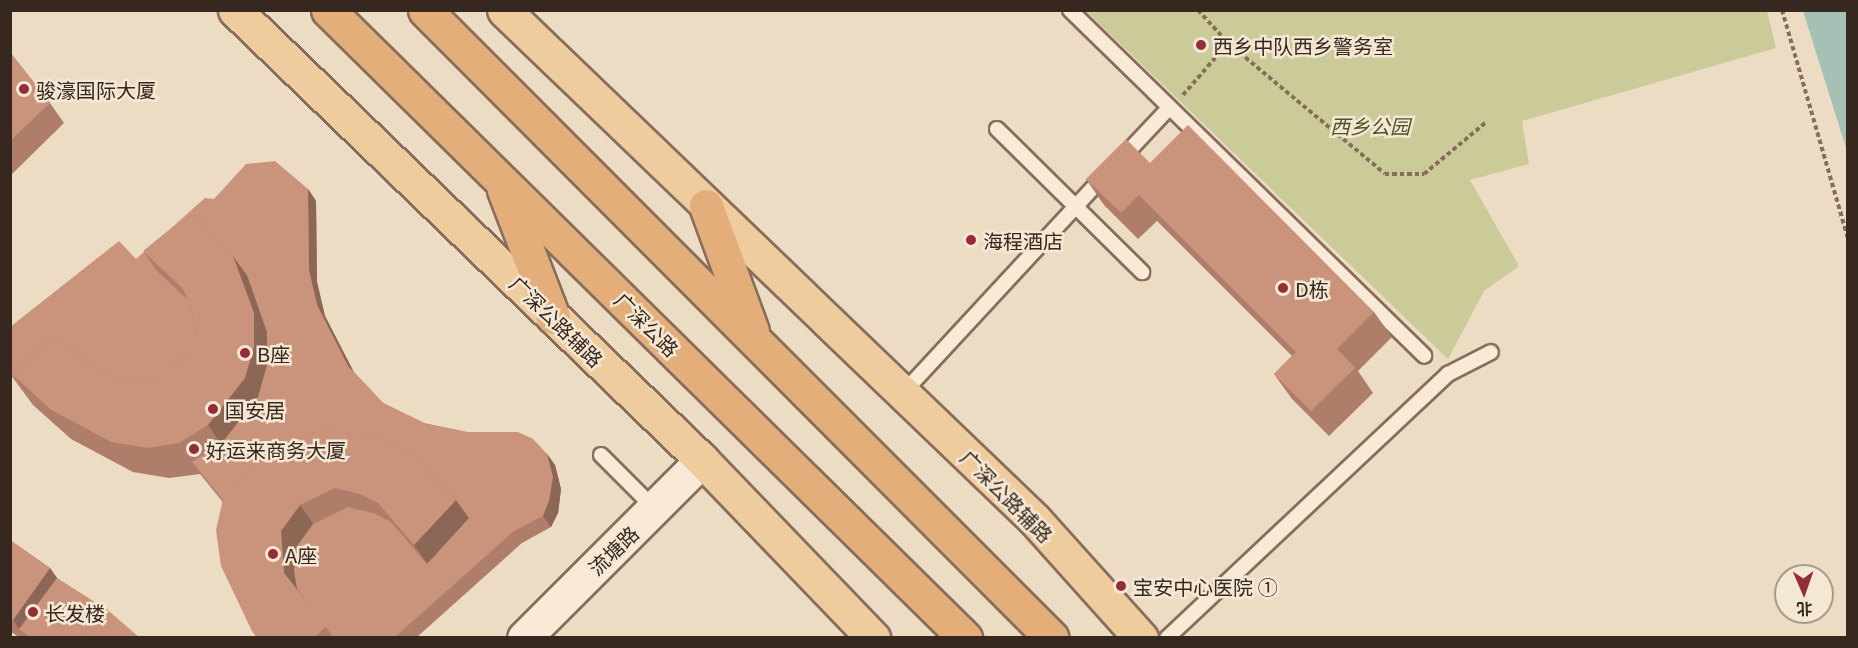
<!DOCTYPE html>
<html>
<head>
<meta charset="utf-8">
<style>
	body { margin:0 }
	#map { position:relative; width:1858px; height:648px; overflow:hidden; background:#eddcc4; font-family:Georgia,"Noto Sans SC",serif }
	div>[style] { position:absolute }
	[style*='--x'] { left:calc(var(--x)*1px); top:calc(var(--y)*1px); width:calc(var(--w)*1px); rotate:calc(var(--a)*1deg) }
	.green>* { inset:0; background:#cbcb99 }
	.water>* { inset:0; background:#a6c0b5 }
	.path>* { height:4px; margin-top:-2px; transform-origin:0; background:repeating-linear-gradient(90deg,#876d5b 0 4.5px,transparent 0 7.5px) }
	.roads { filter:drop-shadow(2px 0 #876d5b) drop-shadow(-2px 0 #876d5b) drop-shadow(0 2px #876d5b) drop-shadow(0 -2px #876d5b) }
	.service>* { height:14px; margin:-7px; padding:0 7px; transform-origin:7px; border-radius:7px; background:#f8ead7 }
	.secondary>* { height:33px; margin:-16.5px; padding:0 16.5px; transform-origin:16.5px; border-radius:16.5px; background:#f8ead7 }
	.primary>* { height:33px; margin:-16.5px; padding:0 16.5px; transform-origin:16.5px; border-radius:16.5px; background:#efcc9e }
	.trunk>* { height:33px; margin:-16.5px; padding:0 16.5px; transform-origin:16.5px; border-radius:16.5px; background:#e4ae7b }
	.wall>* { inset:0; background:#ae7e6a }
	.shaded-wall>* { inset:0; background:#8d6756 }
	.building>* { inset:0; background:#ca937b }
	.dots>* { width:16px; height:16px; translate:-50% -50%; box-sizing:border-box; border:3px solid #f4e7d4; border-radius:50% }
	span { translate:-50% -50%; white-space:nowrap; text-align:center; line-height:1.15; -webkit-text-stroke:5px #f4e7d4; paint-order:stroke }
	.poi-label { font-size:20px; color:#37281f }
	.left { translate:0 -50%; text-align:left }
	.park-label { font-size:20px; color:#4d5326; font-style:italic }
	.street-label { font-size:20px; color:#37281f }
	.frame { position:absolute; inset:0; border:12px solid #37281f; pointer-events:none }
	.north { position:absolute; left:1774px; top:564px; width:60px; height:60px; box-sizing:border-box; background:#f4e7d4; border:2px solid #a89b8c; border-radius:50%; rotate:178deg; font-size:16px; font-weight:700; line-height:24px; text-align:center; color:#37281f }
	.north::after { content:''; display:block; margin:auto; width:21px; height:27px; background:#942d3a; clip-path:polygon(50% 0,100% 100%,50% 72%,0 100%) }
</style>
</head>
<body>
<div id="map">
	<div class="green">
		<div style="clip-path:polygon(1086px 11px,1767px 11px,1776px 48px,1522px 121px,1529px 164px,1470px 180px,1519px 266px,1484px 291px,1448px 359px)"></div>
	</div>
	<div class="water">
		<div style="clip-path:polygon(1803px 11px,1847px 11px,1847px 151px)"></div>
	</div>
	<div class="path">
		<div style="--x:1198;--y:10;--w:45;--a:47.7"></div>
		<div style="--x:1228;--y:43;--w:204;--a:39.8"></div>
		<div style="--x:1385;--y:174;--w:39;--a:0"></div>
		<div style="--x:1424;--y:174;--w:80;--a:-39.9"></div>
		<div style="--x:1782;--y:10;--w:238;--a:73.9"></div>
		<div style="--x:1183;--y:95;--w:69;--a:-49.1"></div>
	</div>
	<div class="roads">
		<div class="service">
			<div style="--x:1070;--y:10;--w:495;--a:44.3"></div>
			<div style="--x:997;--y:129;--w:204;--a:44.6"></div>
			<div style="--x:1122;--y:158;--w:69;--a:-46.8"></div>
			<div style="--x:903;--y:393;--w:296;--a:-47.2"></div>
			<div style="--x:601;--y:455;--w:76;--a:45"></div>
			<div style="--x:1167;--y:638;--w:386;--a:-43.2"></div>
			<div style="--x:1448;--y:374;--w:48;--a:-27.1"></div>
		</div>
		<div class="secondary">
			<div style="--x:524;--y:638;--w:252;--a:-45"></div>
		</div>
		<div class="primary">
			<div style="--x:235;--y:10;--w:649;--a:43.94"></div>
			<div style="--x:702;--y:460;--w:247;--a:46.1"></div>
			<div style="--x:504;--y:10;--w:736;--a:43.84"></div>
			<div style="--x:1035;--y:520;--w:159;--a:48.1"></div>
		</div>
		<div class="trunk">
			<div style="--x:328;--y:10;--w:895;--a:44.59"></div>
			<div style="--x:425;--y:10;--w:887;--a:45.05"></div>
			<div style="--x:504;--y:190;--w:136;--a:68.9"></div>
			<div style="--x:706;--y:206;--w:133;--a:69.8"></div>
		</div>
	</div>
	<div class="wall">
		<div style="clip-path:polygon(10px 52px,50px 103px,64px 123px,10px 176px)"></div>
		<div style="clip-path:polygon(1150px 163px,1374px 312px,1392px 337px,1358px 371px,1373px 393px,1329px 436px,1292px 399px,1274px 374px,1292px 356px,1157px 221px,1138px 239px,1104px 205px,1086px 179px)"></div>
		<div style="clip-path:polygon(308px 189px,316px 201px,317px 282px,325px 316px,353px 371px,383px 403px,424px 423px,547px 454px,555px 465px,561px 489px,558px 513px,551px 527px,522px 543px,416px 638px,257px 638px,251px 629px,222px 501px,200px 474px,169px 478px,133px 472px,71px 439px,33px 405px,10px 374px,136px 259px,214px 199px)"></div>
		<div style="clip-path:polygon(10px 540px,50px 568px,57px 578px,140px 638px,20px 638px,10px 631px)"></div>
	</div>
	<div class="shaded-wall">
		<div style="clip-path:polygon(308px 189px,316px 201px,317px 282px,325px 316px,357px 378px,348px 366px,317px 305px,309px 270px)"></div>
		<div style="clip-path:polygon(233px 256px,255px 287px,275px 344px,276px 377px,229px 456px,208px 425px)"></div>
		<div style="clip-path:polygon(547px 454px,555px 465px,561px 489px,558px 513px,551px 527px,543px 516px)"></div>
		<div style="clip-path:polygon(456px 500px,477px 530px,435px 575px,414px 545px)"></div>
		<div style="clip-path:polygon(300px 505px,321px 535px,305px 602px,284px 573px,281px 531px)"></div>
		<div style="clip-path:polygon(50px 568px,68px 594px,19px 629px,13px 620px)"></div>
	</div>
	<div class="building">
		<div style="clip-path:polygon(10px 52px,50px 103px,10px 141px)"></div>
		<div style="clip-path:polygon(1188px 125px,1374px 312px,1337px 349px,1355px 368px,1311px 411px,1274px 374px,1296px 352px,1139px 195px,1121px 213px,1086px 179px,1126px 139px,1150px 163px)"></div>
		<div style="clip-path:polygon(275px 161px,308px 189px,309px 270px,317px 305px,348px 366px,383px 403px,424px 423px,468px 432px,518px 432px,533px 439px,547px 454px,553px 477px,549px 501px,543px 516px,514px 531px,394px 638px,334px 638px,297px 589px,294px 571px,295px 549px,313px 524px,348px 507px,373px 513px,391px 522px,427px 564px,469px 518px,456px 500px,413px 455px,390px 441px,323px 429px,267px 450px,223px 499px,223px 500px,192px 462px,221px 444px,258px 397px,267px 365px,267px 332px,247px 275px,233px 256px,191px 212px,172px 227px,205px 198px,214px 199px,246px 164px)"></div>
		<div style="clip-path:polygon(191px 212px,233px 256px,254px 313px,254px 347px,245px 378px,208px 425px,179px 443px,148px 448px,111px 442px,50px 409px,12px 374px,56px 334px,91px 367px,129px 382px,150px 383px,189px 352px,196px 332px,191px 307px,183px 289px,143px 251px)"></div>
		<div style="clip-path:polygon(119px 241px,136px 259px,144px 252px,156px 270px,188px 300px,191px 307px,196px 332px,189px 352px,150px 383px,129px 382px,91px 367px,56px 334px,12px 374px,25px 393px,10px 373px,10px 327px)"></div>
		<div style="clip-path:polygon(323px 429px,390px 441px,413px 455px,456px 500px,414px 545px,378px 503px,360px 494px,335px 488px,300px 505px,281px 531px,284px 573px,326px 626px,314px 638px,258px 638px,251px 629px,221px 566px,216px 530px,223px 499px,267px 450px)"></div>
		<div style="clip-path:polygon(10px 540px,50px 568px,13px 620px,10px 618px)"></div>
		<div style="clip-path:polygon(57px 578px,101px 606px,80px 638px,31px 638px,19px 629px)"></div>
		<div style="clip-path:polygon(102px 605px,140px 638px,80px 638px)"></div>
	</div>
	<div class="dots">
		<div style="left:1201px;top:45px;background:#942d3a"></div>
		<div style="left:24px;top:89px;background:#942d3a"></div>
		<div style="left:971px;top:240px;background:#942d3a"></div>
		<div style="left:1283px;top:288px;background:#942d3a"></div>
		<div style="left:245px;top:353px;background:#942d3a"></div>
		<div style="left:213px;top:409px;background:#942d3a"></div>
		<div style="left:194px;top:449px;background:#942d3a"></div>
		<div style="left:273px;top:554px;background:#942d3a"></div>
		<div style="left:1121px;top:586px;background:#942d3a"></div>
		<div style="left:33px;top:612px;background:#942d3a"></div>
	</div>
	<div class="poi-label">
		<span class="left" style="left:1213px;top:45px">西乡中队西乡警务室</span>
		<span class="left" style="left:36px;top:89px">骏濠国际大厦</span>
		<span class="left" style="left:983px;top:240px">海程酒店</span>
		<span class="left" style="left:1295px;top:288px">D栋</span>
		<span class="left" style="left:257px;top:353px">B座</span>
		<span class="left" style="left:225px;top:409px">国安居</span>
		<span class="left" style="left:206px;top:449px">好运来商务大厦</span>
		<span class="left" style="left:285px;top:554px">A座</span>
		<span class="left" style="left:1133px;top:586px">宝安中心医院 ①</span>
		<span class="left" style="left:45px;top:612px">长发楼</span>
	</div>
	<div class="park-label">
		<span style="left:1370px;top:125px">西乡公园</span>
	</div>
	<div class="street-label">
		<span style="left:557px;top:321px;rotate:44deg">广深公路辅路</span>
		<span style="left:647px;top:324px;rotate:45deg">广深公路</span>
		<span style="left:1007px;top:496px;rotate:45deg">广深公路辅路</span>
		<span style="left:613px;top:550px;rotate:-44deg">流塘路</span>
	</div>
	<div class="frame"></div>
	<div class="north">北</div>
</div>
</body>
</html>
